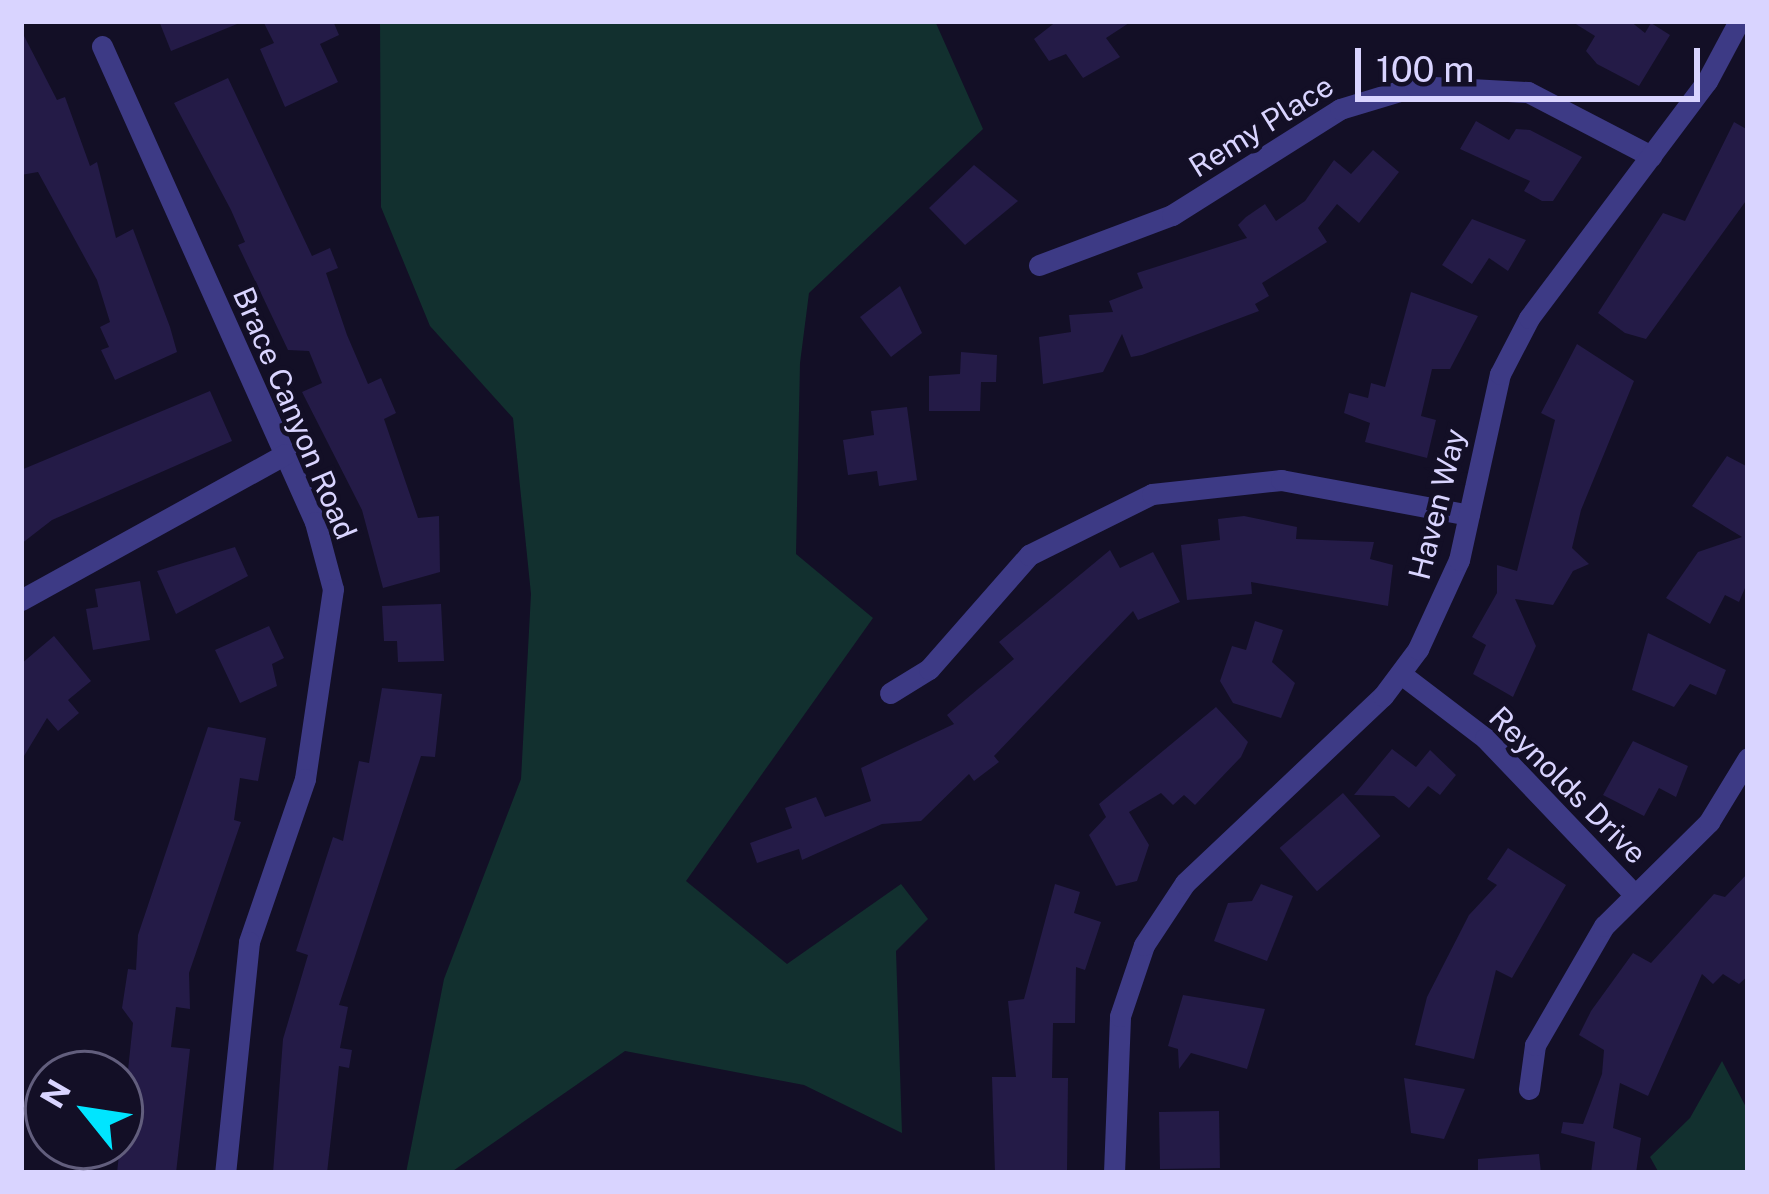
<!DOCTYPE html>
<html>
<head>
<meta charset="utf-8">
<style>
	body { margin:0 }
	#map { position:relative; width:1769px; height:1194px; overflow:hidden; background:#130f26; font-family:"Public Sans",sans-serif }
	div>[style] { position:absolute }
	[style*='--x'] { left:calc(var(--x)*1px); top:calc(var(--y)*1px); width:calc(var(--w)*1px); rotate:calc(var(--a)*1deg) }
	.green>* { inset:0; background:#12302f }
	.building>* { inset:0; background:#241b47; transform-origin:0 0 }
	.street>* { height:21px; margin:-10.5px; padding:0 10.5px; transform-origin:10.5px; border-radius:10.5px; background:#3d3a85 }
	span { translate:-50% -50%; white-space:nowrap; text-align:center; line-height:1.15; -webkit-text-stroke:9px #130f26; paint-order:stroke }
	.street-label { font-size:30px; color:#d9d4ff }
	.frame { position:absolute; inset:0; border:24px solid #d9d4ff; pointer-events:none }
	.north { position:absolute; left:24px; top:1050px; width:120px; height:120px; box-sizing:border-box; background:#130f26; border:3px solid #625e7d; border-radius:50%; rotate:300deg; font-size:33px; font-weight:700; line-height:48px; text-align:center; color:#d9d4ff }
	.north::after { content:''; display:block; margin:auto; width:42px; height:54px; background:#00e5ff; clip-path:polygon(50% 0,100% 100%,50% 72%,0 100%) }
	.scale { position:absolute; left:1355px; top:48px; width:345px; height:54px; box-sizing:border-box; border:6px solid #d9d4ff; border-top:0; padding-left:15px; font-size:36px; line-height:42px; white-space:nowrap; color:#d9d4ff; -webkit-text-stroke:9px #130f26; paint-order:stroke }
</style>
</head>
<body>
<div id="map">
	<div class="green">
		<div style="clip-path:polygon(380px 21px,935px 21px,983px 129px,809px 293px,800px 363px,796px 554px,873px 618px,686px 881px,787px 964px,901px 884px,928px 919px,896px 951px,902px 1133px,804px 1085px,625px 1051px,450px 1173px,406px 1173px,444px 979px,521px 779px,531px 594px,513px 418px,430px 326px,381px 207px)"></div>
		<div style="clip-path:polygon(1722px 1061px,1748px 1111px,1748px 1173px,1659px 1173px,1650px 1157px,1690px 1118px)"></div>
	</div>
	<div class="building">
		<div style="clip-path:polygon(159px 21px,242px 21px,242px 22px,171px 51px)"></div>
		<div style="clip-path:polygon(263px 21px,333px 21px,339px 35px,320px 44px,338px 82px,285px 107px,260px 49px,274px 43px)"></div>
		<div style="clip-path:polygon(1057px 21px,1132px 21px,1106px 38px,1120px 57px,1083px 78px,1066px 54px,1049px 61px,1034px 39px)"></div>
		<div style="clip-path:polygon(1571px 21px,1630px 21px,1645px 33px,1651px 23px,1670px 35px,1639px 86px,1597px 64px,1586px 51px,1595px 36px)"></div>
		<div style="clip-path:polygon(21px 30px,57px 100px,65px 97px,90px 166px,97px 162px,116px 238px,133px 229px,170px 327px,177px 352px,115px 380px,101px 350px,109px 347px,100px 327px,110px 322px,97px 280px,38px 172px,21px 175px)"></div>
		<div style="clip-path:polygon(228px 78px,312px 256px,330px 248px,338px 268px,326px 273px,347px 335px,368px 384px,381px 378px,396px 413px,384px 419px,418px 518px,439px 516px,440px 572px,383px 588px,362px 510px,302px 392px,322px 383px,309px 351px,288px 350px,238px 245px,245px 242px,231px 210px,174px 103px)"></div>
		<div style="clip-path:polygon(1476px 121px,1509px 140px,1516px 129px,1530px 130px,1582px 157px,1553px 201px,1542px 201px,1524px 191px,1530px 181px,1460px 149px)"></div>
		<div style="clip-path:polygon(1734px 122px,1748px 130px,1748px 198px,1646px 339px,1625px 333px,1598px 313px,1663px 213px,1685px 221px)"></div>
		<div style="clip-path:polygon(1373px 150px,1399px 172px,1359px 223px,1337px 204px,1318px 228px,1327px 242px,1262px 283px,1269px 296px,1255px 304px,1259px 311px,1142px 355px,1131px 357px,1122px 334px,1103px 372px,1043px 384px,1039px 337px,1071px 332px,1069px 315px,1113px 312px,1109px 301px,1143px 288px,1137px 273px,1247px 238px,1238px 225px,1246px 217px,1265px 204px,1276px 221px,1305px 201px,1334px 160px,1351px 174px)"></div>
		<div style="clip-path:polygon(974px 165px,1018px 201px,965px 245px,929px 208px)"></div>
		<div style="clip-path:polygon(1472px 219px,1526px 240px,1508px 271px,1489px 258px,1472px 284px,1442px 265px)"></div>
		<div style="clip-path:polygon(900px 286px,922px 333px,891px 357px,860px 317px)"></div>
		<div style="clip-path:polygon(1411px 292px,1478px 316px,1450px 369px,1432px 369px,1421px 416px,1436px 420px,1427px 458px,1365px 442px,1370px 423px,1344px 413px,1349px 393px,1368px 398px,1371px 383px,1385px 387px)"></div>
		<div style="clip-path:polygon(1577px 344px,1634px 381px,1581px 510px,1572px 548px,1589px 564px,1573px 571px,1553px 605px,1515px 599px,1536px 646px,1513px 697px,1473px 674px,1486px 645px,1472px 637px,1497px 593px,1497px 565px,1517px 571px,1555px 420px,1541px 413px)"></div>
		<div style="clip-path:polygon(961px 352px,997px 355px,996px 382px,981px 382px,980px 411px,929px 411px,929px 376px,960px 374px)"></div>
		<div style="clip-path:polygon(210px 391px,232px 441px,52px 520px,21px 544px,21px 470px)"></div>
		<div style="clip-path:polygon(907px 407px,917px 480px,879px 486px,877px 471px,848px 475px,843px 440px,874px 435px,871px 411px)"></div>
		<div style="clip-path:polygon(1727px 456px,1748px 467px,1748px 581px,1739px 602px,1725px 595px,1710px 624px,1666px 598px,1698px 552px,1742px 537px,1692px 506px)"></div>
		<div style="clip-path:polygon(1244px 516px,1297px 527px,1296px 539px,1374px 542px,1370px 559px,1393px 565px,1388px 606px,1251px 582px,1252px 594px,1187px 600px,1181px 545px,1220px 540px,1218px 519px)"></div>
		<div style="clip-path:polygon(235px 547px,248px 576px,176px 614px,157px 571px)"></div>
		<div style="clip-path:polygon(1110px 550px,1120px 568px,1153px 552px,1180px 602px,1138px 620px,1133px 611px,994px 756px,999px 762px,974px 781px,969px 774px,921px 821px,882px 824px,802px 860px,799px 849px,757px 863px,750px 843px,792px 828px,785px 808px,816px 797px,825px 817px,871px 801px,861px 768px,954px 724px,947px 715px,1014px 659px,999px 642px)"></div>
		<div style="clip-path:polygon(140px 581px,150px 640px,93px 650px,86px 609px,98px 607px,95px 589px)"></div>
		<div style="clip-path:polygon(441px 604px,444px 661px,398px 662px,397px 641px,384px 641px,382px 606px)"></div>
		<div style="clip-path:polygon(1255px 621px,1283px 630px,1272px 662px,1295px 683px,1281px 718px,1233px 703px,1220px 681px,1232px 646px,1246px 650px)"></div>
		<div style="clip-path:polygon(269px 626px,284px 658px,272px 664px,277px 686px,240px 703px,215px 650px)"></div>
		<div style="clip-path:polygon(1648px 633px,1726px 670px,1716px 695px,1690px 684px,1674px 707px,1632px 690px)"></div>
		<div style="clip-path:polygon(54px 636px,91px 681px,68px 700px,79px 713px,58px 731px,47px 718px,21px 761px,21px 664px)"></div>
		<div style="clip-path:polygon(382px 688px,442px 694px,435px 757px,421px 756px,339px 1005px,348px 1007px,340px 1048px,352px 1050px,349px 1068px,339px 1066px,327px 1173px,273px 1173px,283px 1039px,308px 955px,296px 951px,333px 837px,343px 841px,359px 761px,369px 763px)"></div>
		<div style="clip-path:polygon(1216px 707px,1248px 742px,1241px 757px,1195px 805px,1184px 795px,1173px 805px,1161px 793px,1129px 812px,1149px 845px,1137px 881px,1116px 886px,1089px 835px,1106px 817px,1099px 804px)"></div>
		<div style="clip-path:polygon(208px 727px,266px 738px,258px 781px,240px 778px,234px 820px,241px 822px,189px 973px,190px 1009px,176px 1007px,171px 1047px,190px 1049px,176px 1173px,117px 1173px,133px 1023px,122px 1008px,128px 969px,136px 970px,138px 935px)"></div>
		<div style="clip-path:polygon(1633px 741px,1688px 766px,1676px 797px,1659px 788px,1644px 816px,1603px 795px)"></div>
		<div style="clip-path:polygon(1392px 749px,1416px 767px,1430px 750px,1456px 775px,1440px 795px,1428px 786px,1409px 808px,1394px 796px,1354px 795px)"></div>
		<div style="left:1343px;top:793px;width:57px;height:84px;rotate:49deg"></div>
		<div style="clip-path:polygon(1508px 848px,1566px 885px,1512px 978px,1496px 970px,1474px 1059px,1415px 1045px,1427px 997px,1469px 915px,1497px 885px,1487px 879px)"></div>
		<div style="clip-path:polygon(1748px 873px,1748px 976px,1739px 984px,1723px 974px,1713px 984px,1702px 974px,1648px 1096px,1620px 1083px,1613px 1128px,1641px 1138px,1636px 1173px,1591px 1173px,1595px 1142px,1561px 1133px,1563px 1122px,1583px 1124px,1602px 1074px,1604px 1050px,1579px 1035px,1591px 1011px,1633px 953px,1651px 963px,1714px 894px,1725px 897px)"></div>
		<div style="clip-path:polygon(1055px 884px,1080px 892px,1074px 913px,1101px 922px,1085px 970px,1076px 967px,1075px 1023px,1053px 1023px,1052px 1078px,1068px 1078px,1067px 1173px,995px 1173px,992px 1077px,1016px 1077px,1008px 1001px,1024px 999px)"></div>
		<div style="clip-path:polygon(1261px 884px,1293px 896px,1267px 961px,1214px 941px,1228px 903px,1252px 901px)"></div>
		<div style="clip-path:polygon(1183px 995px,1265px 1009px,1247px 1069px,1191px 1053px,1179px 1069px,1178px 1049px,1168px 1046px)"></div>
		<div style="clip-path:polygon(1404px 1078px,1465px 1089px,1444px 1139px,1411px 1133px)"></div>
		<div style="left:1219px;top:1111px;width:57px;height:60px;rotate:89deg"></div>
		<div style="clip-path:polygon(1539px 1154px,1541px 1173px,1478px 1173px,1478px 1159px)"></div>
	</div>
	<div class="street">
		<div style="--x:102;--y:46;--w:521;--a:65.89"></div>
		<div style="--x:315;--y:522;--w:69;--a:75"></div>
		<div style="--x:333;--y:589;--w:192;--a:98.4"></div>
		<div style="--x:305;--y:779;--w:172;--a:109"></div>
		<div style="--x:249;--y:942;--w:232;--a:95.9"></div>
		<div style="--x:1039;--y:265;--w:142;--a:-20.6"></div>
		<div style="--x:1172;--y:215;--w:199;--a:-32.2"></div>
		<div style="--x:1340;--y:109;--w:79;--a:-16.8"></div>
		<div style="--x:1416;--y:86;--w:112;--a:3.1"></div>
		<div style="--x:1528;--y:92;--w:139;--a:27.5"></div>
		<div style="--x:21;--y:600;--w:302;--a:-28.9"></div>
		<div style="--x:1401;--y:674;--w:106;--a:37.3"></div>
		<div style="--x:1485;--y:738;--w:217;--a:46.3"></div>
		<div style="--x:890;--y:693;--w:46;--a:-31.6"></div>
		<div style="--x:929;--y:669;--w:152;--a:-48.7"></div>
		<div style="--x:1029;--y:555;--w:137;--a:-26.4"></div>
		<div style="--x:1152;--y:494;--w:130;--a:-6.2"></div>
		<div style="--x:1281;--y:480;--w:191;--a:10.5"></div>
		<div style="--x:1529;--y:1089;--w:44;--a:-82.2"></div>
		<div style="--x:1535;--y:1045;--w:138;--a:-59.9"></div>
		<div style="--x:1604;--y:926;--w:148;--a:-44.7"></div>
		<div style="--x:1709;--y:822;--w:75;--a:-58.6"></div>
		<div style="--x:1114;--y:1173;--w:157;--a:-87.8"></div>
		<div style="--x:1120;--y:1016;--w:75;--a:-71.3"></div>
		<div style="--x:1144;--y:945;--w:74;--a:-56.5"></div>
		<div style="--x:1185;--y:883;--w:272;--a:-43.4"></div>
		<div style="--x:1383;--y:696;--w:59;--a:-53.3"></div>
		<div style="--x:1418;--y:649;--w:98;--a:-65.3"></div>
		<div style="--x:1459;--y:560;--w:190;--a:-77.6"></div>
		<div style="--x:1500;--y:374;--w:63;--a:-62.6"></div>
		<div style="--x:1529;--y:318;--w:296;--a:-53.1"></div>
		<div style="--x:1707;--y:81;--w:68;--a:-61.9"></div>
	</div>
	<div class="street-label">
		<span style="left:1261px;top:126px;rotate:-32deg">Remy Place</span>
		<span style="left:295px;top:413px;rotate:67deg">Brace Canyon Road</span>
		<span style="left:1437px;top:504px;rotate:-76deg">Haven Way</span>
		<span style="left:1568px;top:785px;rotate:45deg">Reynolds Drive</span>
	</div>
	<div class="frame"></div>
	<div class="north">N</div>
	<div class="scale">100 m</div>
</div>
</body>
</html>
